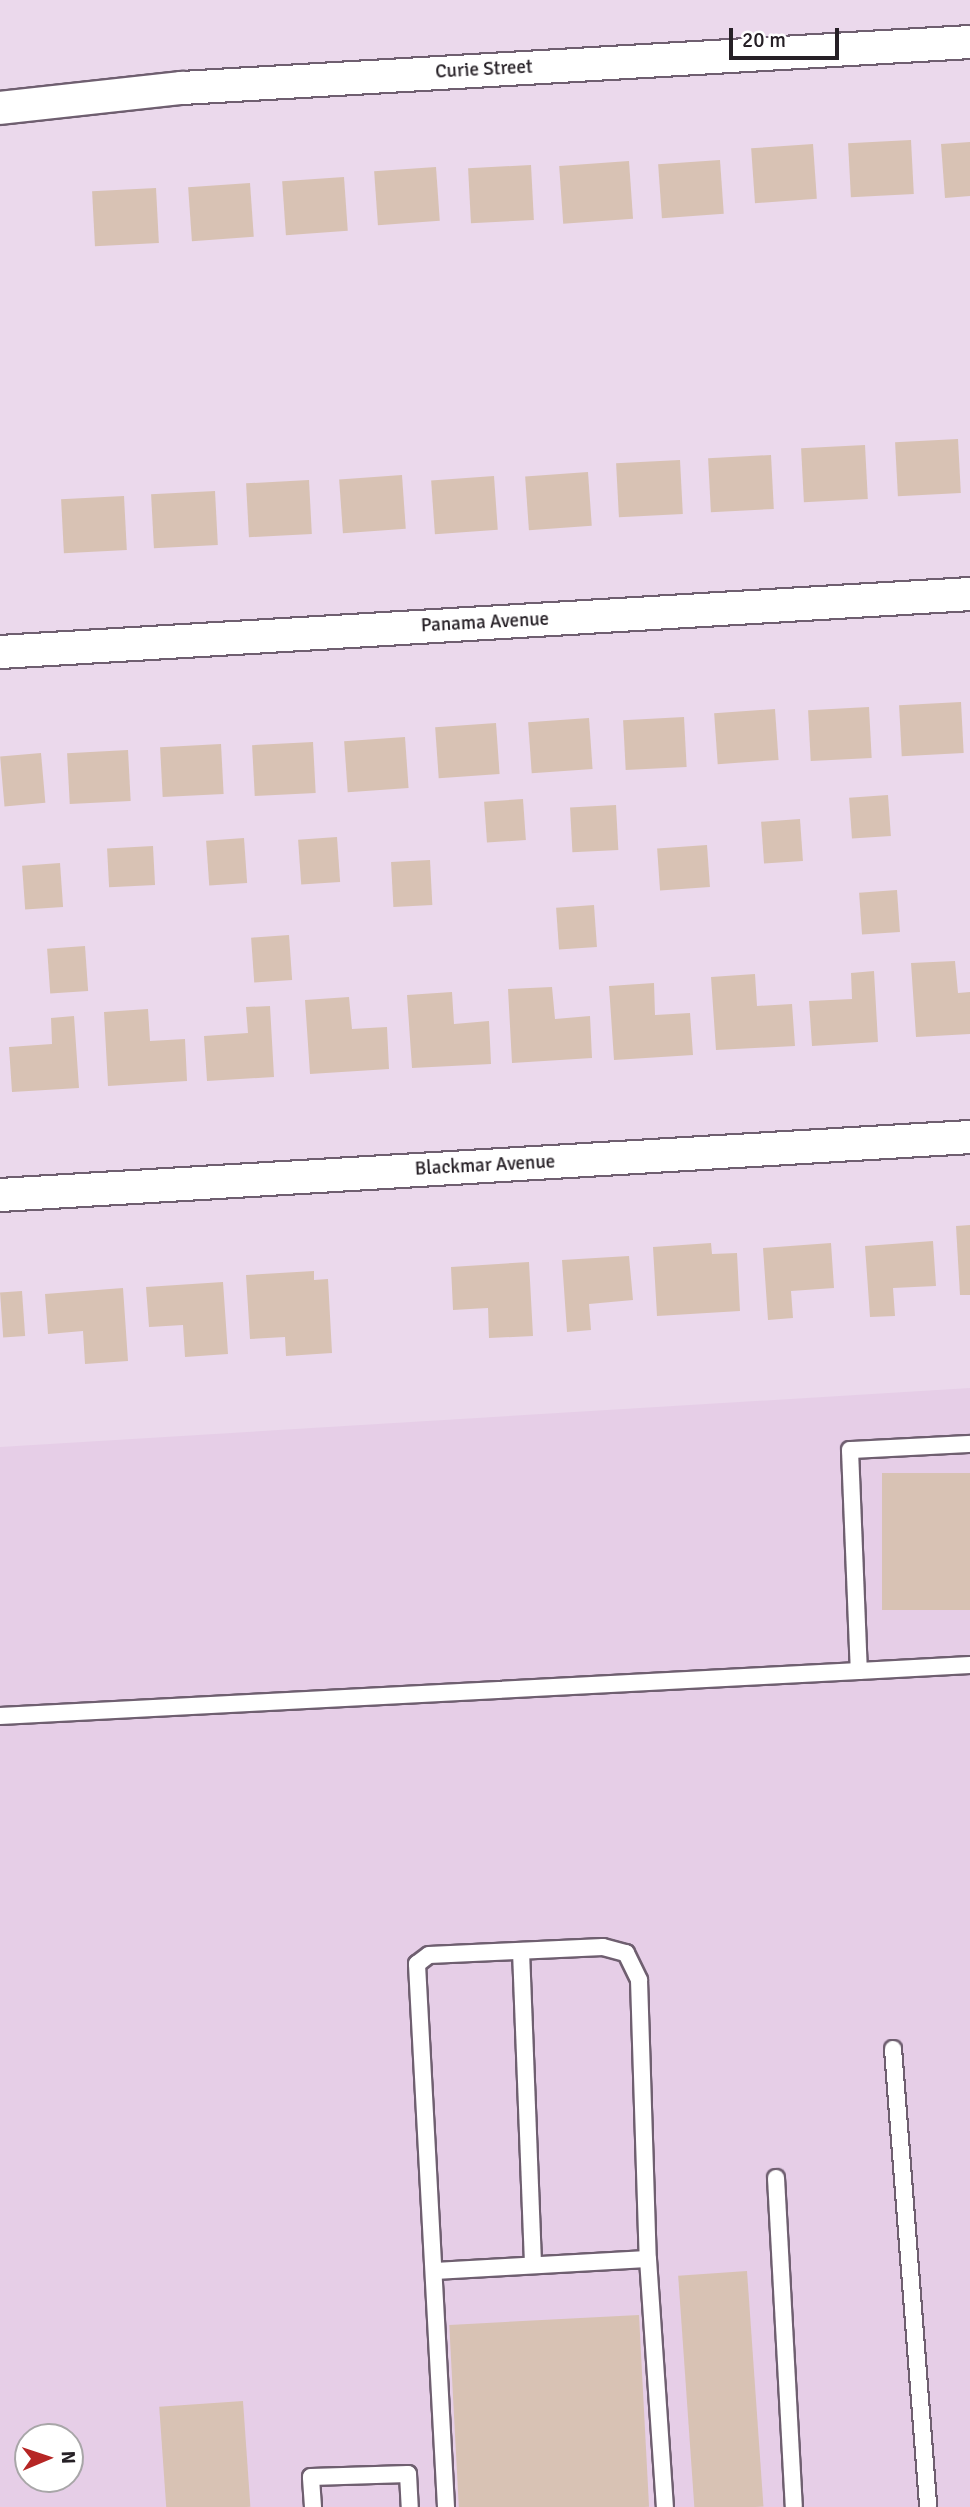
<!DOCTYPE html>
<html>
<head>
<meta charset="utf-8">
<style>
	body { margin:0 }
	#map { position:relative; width:970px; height:2507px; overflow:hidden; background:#ebd9ec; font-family:Signika,sans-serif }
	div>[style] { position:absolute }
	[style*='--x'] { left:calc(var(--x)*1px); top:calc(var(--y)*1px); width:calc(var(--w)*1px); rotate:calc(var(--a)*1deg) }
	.built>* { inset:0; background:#e6cee7 }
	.building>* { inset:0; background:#d8c2b4; transform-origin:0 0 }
	.roads { filter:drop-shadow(2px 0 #6f5f70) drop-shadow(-2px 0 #6f5f70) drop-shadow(0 2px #6f5f70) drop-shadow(0 -2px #6f5f70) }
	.lane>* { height:16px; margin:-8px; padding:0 8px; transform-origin:8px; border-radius:8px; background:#fff }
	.street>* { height:32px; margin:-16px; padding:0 16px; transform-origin:16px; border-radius:16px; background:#fff }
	span { translate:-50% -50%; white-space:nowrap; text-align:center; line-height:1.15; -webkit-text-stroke:5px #fff; paint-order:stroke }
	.street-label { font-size:19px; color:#262026 }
	.north { position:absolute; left:14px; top:2423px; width:70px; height:70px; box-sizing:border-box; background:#fff; border:2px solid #a8a6a8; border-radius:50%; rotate:88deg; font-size:19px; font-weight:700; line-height:28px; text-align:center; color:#262026 }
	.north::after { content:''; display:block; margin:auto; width:24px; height:32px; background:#b62625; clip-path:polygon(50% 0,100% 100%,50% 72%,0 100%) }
	.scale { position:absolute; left:729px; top:28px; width:110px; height:32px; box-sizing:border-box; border:4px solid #262026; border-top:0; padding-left:9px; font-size:21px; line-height:24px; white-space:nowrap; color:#262026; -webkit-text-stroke:5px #fff; paint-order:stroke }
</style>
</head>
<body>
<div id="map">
	<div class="built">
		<div style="clip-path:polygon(evenodd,970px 1388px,970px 2507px,0 2507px,0 1447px,970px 1388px,28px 2437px,70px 2437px,70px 2479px,28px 2479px,28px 2437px)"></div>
	</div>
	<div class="building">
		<div style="left:911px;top:140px;width:54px;height:63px;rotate:87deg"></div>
		<div style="clip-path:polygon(970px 142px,970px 196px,945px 198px,941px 144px)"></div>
		<div style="left:813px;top:144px;width:55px;height:62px;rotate:86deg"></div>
		<div style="left:720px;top:160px;width:54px;height:62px;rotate:86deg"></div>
		<div style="left:629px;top:161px;width:58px;height:70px;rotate:86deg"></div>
		<div style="left:531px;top:165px;width:55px;height:63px;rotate:87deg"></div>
		<div style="left:436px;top:167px;width:54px;height:62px;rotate:86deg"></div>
		<div style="left:344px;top:177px;width:54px;height:62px;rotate:86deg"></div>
		<div style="left:250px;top:183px;width:54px;height:62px;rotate:86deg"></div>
		<div style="left:156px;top:188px;width:55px;height:64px;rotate:87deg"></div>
		<div style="left:958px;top:439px;width:54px;height:63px;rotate:87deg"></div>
		<div style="left:865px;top:445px;width:54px;height:64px;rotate:87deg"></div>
		<div style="left:771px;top:455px;width:54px;height:63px;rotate:87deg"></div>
		<div style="left:680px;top:460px;width:54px;height:64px;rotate:87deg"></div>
		<div style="left:588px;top:472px;width:54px;height:63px;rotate:86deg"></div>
		<div style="left:402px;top:475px;width:54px;height:63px;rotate:86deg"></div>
		<div style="left:494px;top:476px;width:54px;height:63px;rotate:86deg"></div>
		<div style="left:309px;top:480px;width:54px;height:63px;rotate:87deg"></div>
		<div style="left:215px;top:491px;width:54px;height:64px;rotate:87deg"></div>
		<div style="left:124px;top:496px;width:54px;height:63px;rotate:87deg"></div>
		<div style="left:961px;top:702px;width:51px;height:62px;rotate:87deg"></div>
		<div style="left:869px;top:707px;width:51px;height:61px;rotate:87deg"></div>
		<div style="left:775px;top:709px;width:51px;height:61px;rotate:86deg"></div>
		<div style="left:684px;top:717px;width:50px;height:61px;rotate:87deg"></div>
		<div style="left:589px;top:718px;width:51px;height:61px;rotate:86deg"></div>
		<div style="left:496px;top:723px;width:51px;height:61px;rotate:86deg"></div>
		<div style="left:405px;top:737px;width:51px;height:61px;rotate:86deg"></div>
		<div style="left:313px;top:742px;width:51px;height:61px;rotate:87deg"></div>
		<div style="left:221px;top:744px;width:50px;height:61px;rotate:87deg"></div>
		<div style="left:128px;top:750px;width:51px;height:61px;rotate:87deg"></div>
		<div style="left:41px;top:753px;width:50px;height:41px;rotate:85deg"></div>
		<div style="left:888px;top:795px;width:41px;height:39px;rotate:86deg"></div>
		<div style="left:523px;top:799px;width:41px;height:39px;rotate:86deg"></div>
		<div style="left:616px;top:805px;width:45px;height:46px;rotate:87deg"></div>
		<div style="left:800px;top:819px;width:42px;height:39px;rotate:86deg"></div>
		<div style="left:337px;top:837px;width:45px;height:39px;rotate:86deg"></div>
		<div style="left:244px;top:838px;width:45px;height:38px;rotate:86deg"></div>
		<div style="left:707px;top:845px;width:42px;height:50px;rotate:86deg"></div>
		<div style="left:153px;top:846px;width:39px;height:46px;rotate:87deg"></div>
		<div style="left:430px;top:860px;width:45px;height:39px;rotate:87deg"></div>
		<div style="left:60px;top:863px;width:44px;height:38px;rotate:86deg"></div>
		<div style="left:897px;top:890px;width:42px;height:38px;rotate:86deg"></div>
		<div style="left:594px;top:905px;width:42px;height:38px;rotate:86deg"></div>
		<div style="left:289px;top:935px;width:45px;height:38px;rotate:86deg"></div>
		<div style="left:85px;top:946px;width:45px;height:38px;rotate:86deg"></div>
		<div style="clip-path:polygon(955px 961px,958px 993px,970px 992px,970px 1034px,916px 1037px,911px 963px)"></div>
		<div style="clip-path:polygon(874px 971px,878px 1042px,812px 1046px,809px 1001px,852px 999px,851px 973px)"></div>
		<div style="clip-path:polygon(755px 974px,757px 1006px,792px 1004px,795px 1046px,716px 1050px,711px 977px)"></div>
		<div style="clip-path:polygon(654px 983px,655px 1015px,690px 1013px,693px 1055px,614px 1060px,609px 986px)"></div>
		<div style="clip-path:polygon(552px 987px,555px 1019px,590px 1016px,592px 1058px,512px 1063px,508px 989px)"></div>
		<div style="clip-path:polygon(452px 992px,454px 1024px,489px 1021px,491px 1064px,412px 1068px,407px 995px)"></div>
		<div style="clip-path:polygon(349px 997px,352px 1029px,387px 1027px,389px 1069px,310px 1074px,305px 1000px)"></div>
		<div style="clip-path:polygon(270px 1006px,274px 1077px,207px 1081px,204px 1036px,248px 1033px,246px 1007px)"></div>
		<div style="clip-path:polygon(148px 1009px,150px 1041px,185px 1039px,187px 1081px,108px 1086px,104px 1012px)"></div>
		<div style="clip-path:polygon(74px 1016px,79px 1088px,12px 1092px,9px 1047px,52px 1044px,51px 1018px)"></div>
		<div style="clip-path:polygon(970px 1225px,970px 1295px,960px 1295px,956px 1226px)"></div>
		<div style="clip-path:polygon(933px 1241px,936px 1286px,893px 1288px,895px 1316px,870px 1317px,865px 1246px)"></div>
		<div style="clip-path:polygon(711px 1243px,712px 1254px,737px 1253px,740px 1311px,657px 1316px,653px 1247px)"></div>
		<div style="clip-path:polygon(831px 1243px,834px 1288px,791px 1291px,793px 1318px,768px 1320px,763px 1248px)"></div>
		<div style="clip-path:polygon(629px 1256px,633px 1300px,589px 1304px,591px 1330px,567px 1332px,562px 1260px)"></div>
		<div style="clip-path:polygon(529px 1262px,533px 1336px,489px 1338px,488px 1308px,453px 1310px,451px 1267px)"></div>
		<div style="clip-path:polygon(314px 1271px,314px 1280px,328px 1279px,332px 1353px,286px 1356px,285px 1337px,250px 1339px,246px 1275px)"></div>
		<div style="clip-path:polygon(223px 1282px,228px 1354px,185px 1357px,183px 1325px,149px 1327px,146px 1287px)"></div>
		<div style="clip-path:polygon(123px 1288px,128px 1361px,85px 1364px,83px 1331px,48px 1334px,45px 1294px)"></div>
		<div style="left:22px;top:1291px;width:45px;height:22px;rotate:86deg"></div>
		<div style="left:970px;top:1473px;width:137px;height:88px;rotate:90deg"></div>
		<div style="left:747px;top:2271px;width:236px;height:69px;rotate:86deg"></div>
		<div style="left:639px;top:2315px;width:192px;height:190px;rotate:87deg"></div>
		<div style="left:243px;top:2401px;width:106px;height:84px;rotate:86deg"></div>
	</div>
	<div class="roads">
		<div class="lane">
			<div style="--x:970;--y:1444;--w:120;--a:177.1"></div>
			<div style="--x:850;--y:1450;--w:221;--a:87.7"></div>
			<div style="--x:859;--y:1671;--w:111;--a:-3.1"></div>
			<div style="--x:0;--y:1716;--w:860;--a:-3"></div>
			<div style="--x:521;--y:1951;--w:314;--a:87.8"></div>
			<div style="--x:893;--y:2049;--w:459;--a:85.6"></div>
			<div style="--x:776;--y:2178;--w:329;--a:86.9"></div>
			<div style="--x:434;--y:2271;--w:214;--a:-3.2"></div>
			<div style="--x:313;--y:2507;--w:30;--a:-94"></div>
			<div style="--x:311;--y:2477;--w:97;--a:-1.8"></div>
			<div style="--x:408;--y:2474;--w:33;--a:87"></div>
			<div style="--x:446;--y:2507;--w:544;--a:-93.06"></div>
			<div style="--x:417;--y:1964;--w:15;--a:-37"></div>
			<div style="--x:429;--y:1955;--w:174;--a:-2.6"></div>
			<div style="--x:603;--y:1947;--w:24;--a:15"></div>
			<div style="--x:626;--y:1953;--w:30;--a:64"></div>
			<div style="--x:639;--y:1980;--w:279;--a:88.2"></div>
			<div style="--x:648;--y:2259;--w:249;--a:86.1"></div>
		</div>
		<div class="street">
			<div style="--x:0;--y:108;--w:183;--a:-6.3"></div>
			<div style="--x:182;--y:88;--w:789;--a:-3.34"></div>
			<div style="--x:0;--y:652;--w:972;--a:-3.42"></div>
			<div style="--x:0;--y:1195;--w:972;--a:-3.42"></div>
		</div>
	</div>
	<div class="street-label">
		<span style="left:484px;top:70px;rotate:-3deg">Curie Street</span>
		<span style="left:485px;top:623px;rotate:-3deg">Panama Avenue</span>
		<span style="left:485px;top:1166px;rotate:-3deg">Blackmar Avenue</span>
	</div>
	<div class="north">N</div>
	<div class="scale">20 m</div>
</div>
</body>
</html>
